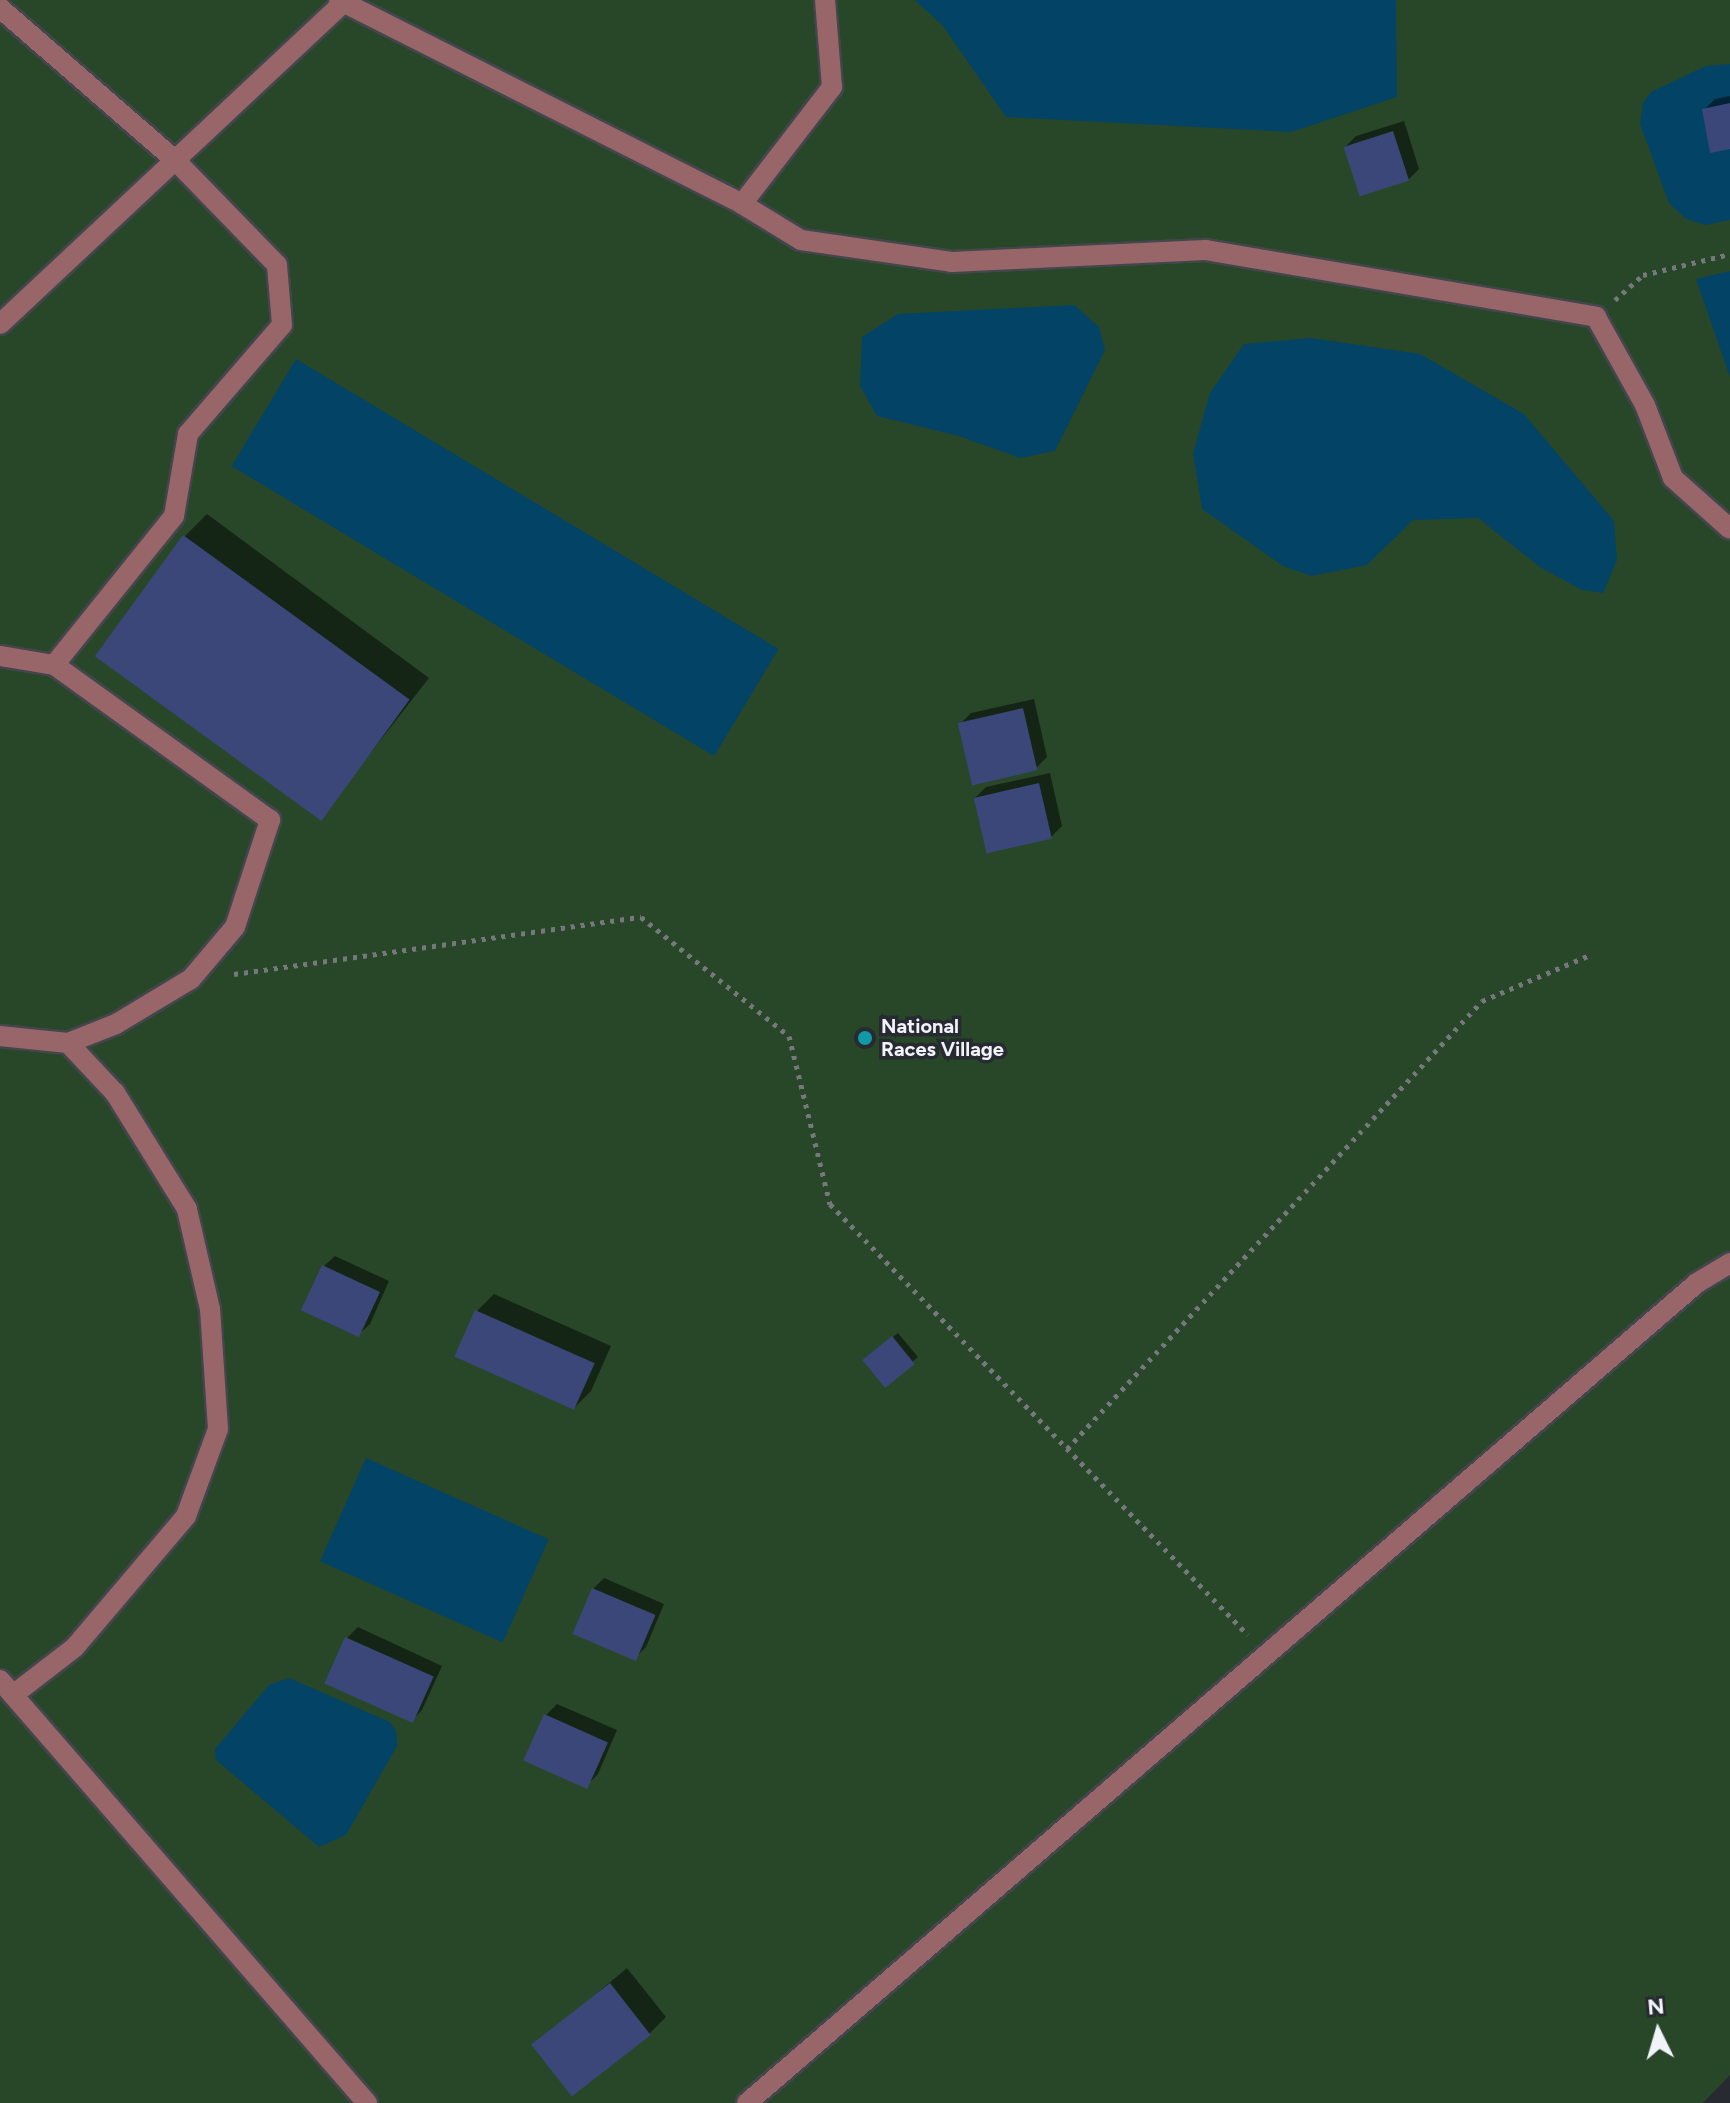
<!DOCTYPE html>
<html>
<head>
<meta charset="utf-8">
<style>
	body { margin:0 }
	#map { position:relative; width:1730px; height:2103px; overflow:hidden; background:#272a31; font-family:Figtree,sans-serif }
	div>[style] { position:absolute }
	[style*='--x'] { left:calc(var(--x)*1px); top:calc(var(--y)*1px); width:calc(var(--w)*1px); rotate:calc(var(--a)*1deg) }
	.green>* { inset:0; background:#284729 }
	.water>* { inset:0; background:#034366; transform-origin:0 0 }
	.shadow>* { inset:0; background:#0007 }
	.building>* { inset:0; background:#3a4778; transform-origin:0 0 }
	.path>* { height:5px; margin-top:-2.5px; transform-origin:0; background:repeating-linear-gradient(90deg,#76787e 0 4px,transparent 0 10px) }
	.roads { filter:drop-shadow(2px 0 #43464d) drop-shadow(-2px 0 #43464d) drop-shadow(0 2px #43464d) drop-shadow(0 -2px #43464d) }
	.minor>* { height:20px; margin:-10px; padding:0 10px; transform-origin:10px; border-radius:10px; background:#986668 }
	.dots>* { width:22px; height:22px; translate:-50% -50%; box-sizing:border-box; border:4px solid #272a31; border-radius:50% }
	span { translate:-50% -50%; white-space:nowrap; text-align:center; line-height:1.15; -webkit-text-stroke:7px #272a31; paint-order:stroke }
	.poi-label { font-size:20px; color:#f1f3f8; font-weight:700 }
	.left { translate:0 -50%; text-align:left }
	.north { position:absolute; left:1618px; top:1991px; width:80px; height:80px; -webkit-text-stroke:6px #272a31; paint-order:stroke; rotate:355deg; font-size:22px; font-weight:700; line-height:32px; text-align:center; color:#f1f3f8 }
	.north::after { content:''; display:block; margin:auto; width:28px; height:36px; background:#f1f3f8; clip-path:polygon(50% 0,100% 100%,50% 72%,0 100%) }
</style>
</head>
<body>
<div id="map">
	<div class="green">
		<div style="clip-path:polygon(0 0,1730px 0,1730px 2075px,1703px 2103px,0 2103px)"></div>
	</div>
	<div class="water">
		<div style="clip-path:polygon(915px 0,1396px 0,1397px 97px,1291px 132px,1006px 117px,943px 26px)"></div>
		<div style="clip-path:polygon(1730px 64px,1730px 220px,1706px 225px,1686px 219px,1669px 203px,1640px 124px,1643px 103px,1651px 92px,1706px 66px)"></div>
		<div style="clip-path:polygon(1730px 271px,1730px 377px,1696px 279px)"></div>
		<div style="clip-path:polygon(1074px 305px,1099px 327px,1105px 350px,1055px 451px,1020px 458px,959px 436px,877px 416px,860px 386px,862px 337px,898px 314px)"></div>
		<div style="clip-path:polygon(1311px 338px,1420px 354px,1524px 414px,1614px 521px,1617px 560px,1603px 593px,1582px 590px,1540px 567px,1478px 518px,1413px 520px,1367px 565px,1311px 576px,1283px 566px,1202px 509px,1193px 453px,1210px 393px,1244px 344px)"></div>
		<div style="left:296px;top:359px;width:563px;height:125px;rotate:31deg"></div>
		<div style="left:366px;top:1458px;width:200px;height:113px;rotate:24deg"></div>
		<div style="clip-path:polygon(289px 1678px,390px 1722px,396px 1731px,397px 1746px,346px 1835px,319px 1847px,216px 1760px,215px 1749px,269px 1685px)"></div>
	</div>
	<div class="shadow">
		<div style="clip-path:polygon(1730px 96px,1730px 147px,1704px 110px,1715px 99px)"></div>
		<div style="clip-path:polygon(1404px 121px,1419px 169px,1408px 180px,1345px 147px,1356px 136px)"></div>
		<div style="clip-path:polygon(207px 514px,429px 678px,319px 819px,184px 537px)"></div>
		<div style="clip-path:polygon(1034px 699px,1047px 757px,1036px 768px,960px 724px,971px 713px)"></div>
		<div style="clip-path:polygon(1050px 773px,1062px 826px,1051px 837px,975px 798px,986px 787px)"></div>
		<div style="clip-path:polygon(335px 1256px,389px 1281px,370px 1324px,359px 1334px,324px 1266px)"></div>
		<div style="clip-path:polygon(494px 1294px,611px 1346px,591px 1391px,574px 1408px,477px 1311px)"></div>
		<div style="clip-path:polygon(898px 1333px,918px 1357px,886px 1384px,870px 1355px)"></div>
		<div style="clip-path:polygon(604px 1578px,664px 1604px,646px 1647px,635px 1658px,593px 1589px)"></div>
		<div style="clip-path:polygon(358px 1627px,442px 1666px,422px 1710px,412px 1721px,347px 1638px)"></div>
		<div style="clip-path:polygon(557px 1704px,617px 1730px,598px 1774px,587px 1785px,546px 1715px)"></div>
		<div style="clip-path:polygon(627px 1968px,666px 2017px,650px 2033px,534px 2046px)"></div>
	</div>
	<div class="building">
		<div style="clip-path:polygon(1730px 103px,1730px 149px,1710px 153px,1702px 109px)"></div>
		<div style="left:1393px;top:131px;width:52px;height:52px;rotate:72deg"></div>
		<div style="left:183px;top:535px;width:280px;height:150px;rotate:36deg"></div>
		<div style="left:1023px;top:708px;width:64px;height:67px;rotate:77deg"></div>
		<div style="left:1039px;top:783px;width:57px;height:67px;rotate:77deg"></div>
		<div style="left:322px;top:1265px;width:64px;height:50px;rotate:25deg"></div>
		<div style="left:475px;top:1310px;width:131px;height:51px;rotate:24deg"></div>
		<div style="left:892px;top:1336px;width:36px;height:38px;rotate:51deg"></div>
		<div style="left:592px;top:1588px;width:69px;height:50px;rotate:23deg"></div>
		<div style="left:345px;top:1637px;width:97px;height:51px;rotate:24deg"></div>
		<div style="left:544px;top:1714px;width:70px;height:51px;rotate:24deg"></div>
		<div style="left:610px;top:1983px;width:66px;height:100px;rotate:52deg"></div>
	</div>
	<div class="path">
		<div style="--x:1615;--y:300;--w:38;--a:-42"></div>
		<div style="--x:1643;--y:275;--w:89;--a:-13.6"></div>
		<div style="--x:234;--y:974;--w:411;--a:-8"></div>
		<div style="--x:641;--y:917;--w:190;--a:38.8"></div>
		<div style="--x:789;--y:1036;--w:173;--a:76.3"></div>
		<div style="--x:830;--y:1204;--w:600;--a:45.88"></div>
		<div style="--x:1067;--y:1449;--w:611;--a:-47.19"></div>
		<div style="--x:1482;--y:1001;--w:117;--a:-23.1"></div>
	</div>
	<div class="roads">
		<div class="minor">
			<div style="--x:339;--y:0;--w:452;--a:26.8"></div>
			<div style="--x:742;--y:204;--w:69;--a:31.4"></div>
			<div style="--x:801;--y:240;--w:152;--a:8.3"></div>
			<div style="--x:951;--y:262;--w:255;--a:-2.7"></div>
			<div style="--x:1206;--y:250;--w:396;--a:9.7"></div>
			<div style="--x:1596;--y:317;--w:101;--a:60.9"></div>
			<div style="--x:1645;--y:405;--w:78;--a:69"></div>
			<div style="--x:1673;--y:478;--w:76;--a:41.8"></div>
			<div style="--x:0;--y:8;--w:233;--a:41"></div>
			<div style="--x:176;--y:161;--w:145;--a:45.8"></div>
			<div style="--x:277;--y:265;--w:60;--a:85.2"></div>
			<div style="--x:282;--y:325;--w:144;--a:130.8"></div>
			<div style="--x:188;--y:434;--w:83;--a:99.7"></div>
			<div style="--x:174;--y:516;--w:191;--a:128.8"></div>
			<div style="--x:54;--y:665;--w:55;--a:-170.5"></div>
			<div style="--x:742;--y:204;--w:148;--a:-52.4"></div>
			<div style="--x:832;--y:87;--w:87;--a:-94.6"></div>
			<div style="--x:0;--y:324;--w:474;--a:-43.1"></div>
			<div style="--x:0;--y:1036;--w:68;--a:5.9"></div>
			<div style="--x:68;--y:1043;--w:52;--a:-21.6"></div>
			<div style="--x:116;--y:1024;--w:87;--a:-31"></div>
			<div style="--x:191;--y:979;--w:68;--a:-49.8"></div>
			<div style="--x:235;--y:927;--w:113;--a:-71.9"></div>
			<div style="--x:270;--y:820;--w:266;--a:-144.3"></div>
			<div style="--x:0;--y:1680;--w:560;--a:49.05"></div>
			<div style="--x:13;--y:1695;--w:78;--a:-37.7"></div>
			<div style="--x:75;--y:1647;--w:172;--a:-49.7"></div>
			<div style="--x:186;--y:1516;--w:93;--a:-69.8"></div>
			<div style="--x:218;--y:1429;--w:120;--a:-93.8"></div>
			<div style="--x:210;--y:1309;--w:103;--a:-103"></div>
			<div style="--x:187;--y:1209;--w:137;--a:-121.8"></div>
			<div style="--x:115;--y:1093;--w:69;--a:-133.2"></div>
			<div style="--x:747;--y:2103;--w:1255;--a:-40.8"></div>
			<div style="--x:1697;--y:1283;--w:39;--a:-31"></div>
		</div>
	</div>
	<div class="dots">
		<div style="left:865px;top:1038px;background:#0f9aa8"></div>
	</div>
	<div class="poi-label">
		<span class="left" style="left:881px;top:1038px">National<br>Races Village</span>
	</div>
	<div class="north">N</div>
</div>
</body>
</html>
